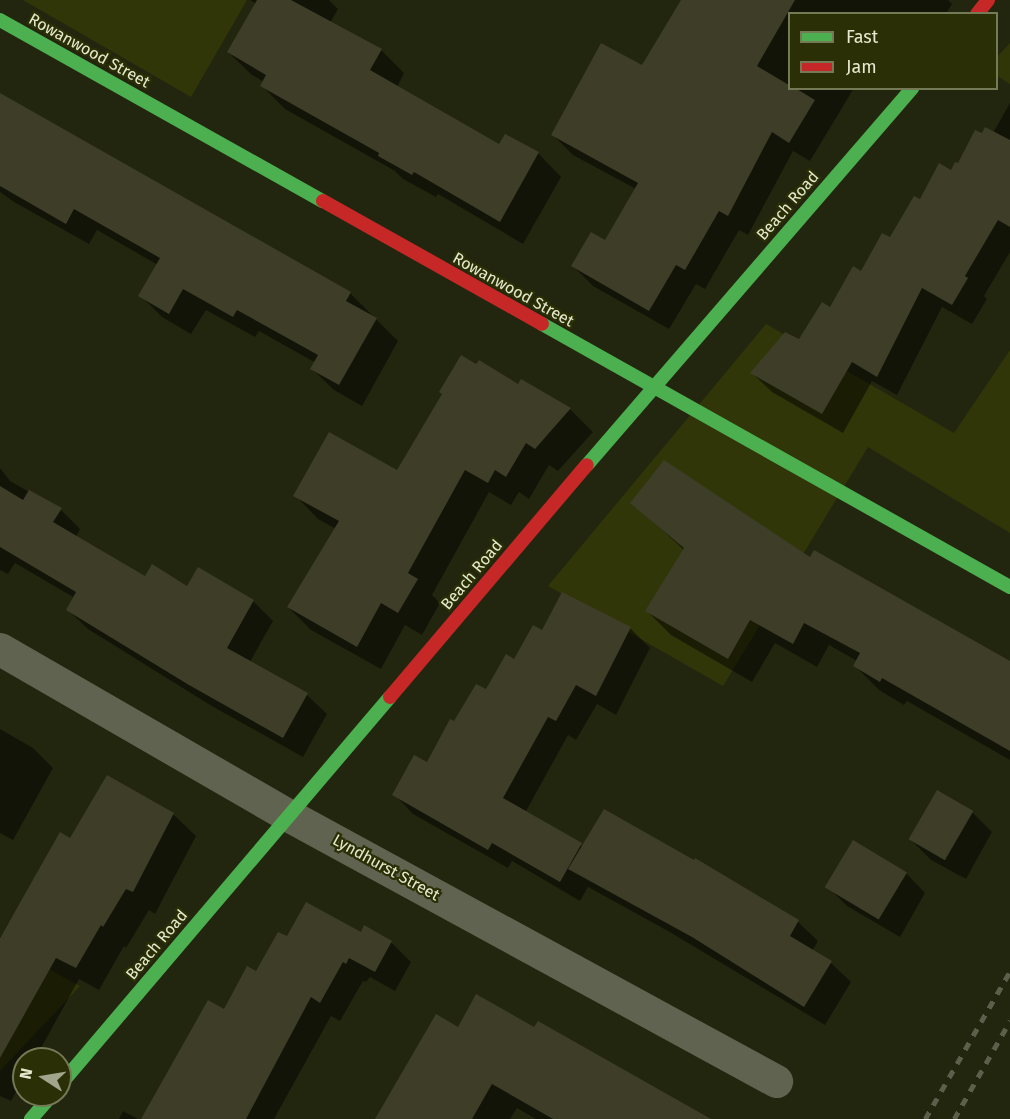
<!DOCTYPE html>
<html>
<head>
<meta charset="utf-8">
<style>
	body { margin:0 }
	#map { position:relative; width:1010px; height:1119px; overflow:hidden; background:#23260f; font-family:"Fira Sans",sans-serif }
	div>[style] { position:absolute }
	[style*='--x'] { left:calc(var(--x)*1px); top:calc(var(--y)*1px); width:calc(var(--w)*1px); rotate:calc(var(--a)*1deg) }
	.built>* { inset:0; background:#313609 }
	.shadow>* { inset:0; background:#0007 }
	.building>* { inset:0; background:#3d3d28; transform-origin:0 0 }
	.street>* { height:33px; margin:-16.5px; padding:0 16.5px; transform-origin:16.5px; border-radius:16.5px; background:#606350 }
	.fast>* { height:14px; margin:-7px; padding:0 7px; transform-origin:7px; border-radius:7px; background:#4caf50 }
	.jam>* { height:14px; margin:-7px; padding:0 7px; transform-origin:7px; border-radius:7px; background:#c62828 }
	.rail>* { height:4.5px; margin-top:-2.25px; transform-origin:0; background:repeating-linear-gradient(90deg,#5d5f4d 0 8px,transparent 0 16px) }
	span { translate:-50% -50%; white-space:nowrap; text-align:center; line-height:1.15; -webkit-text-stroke:4.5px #2a2f06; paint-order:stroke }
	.street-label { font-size:16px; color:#e5eace }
	.legend { position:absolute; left:788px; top:12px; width:210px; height:78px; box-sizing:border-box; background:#2a2f06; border:2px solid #757a56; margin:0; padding:8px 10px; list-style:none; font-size:18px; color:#e5eace }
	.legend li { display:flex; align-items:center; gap:12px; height:30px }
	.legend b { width:30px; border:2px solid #757a56 }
	.north { position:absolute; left:12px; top:1047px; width:60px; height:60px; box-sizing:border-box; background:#2a2f06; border:2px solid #757a56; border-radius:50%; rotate:282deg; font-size:16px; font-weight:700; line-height:24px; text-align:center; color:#e5eace }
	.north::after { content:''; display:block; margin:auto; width:21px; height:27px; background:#a1a58b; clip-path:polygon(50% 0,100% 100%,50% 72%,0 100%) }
</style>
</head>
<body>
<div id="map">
	<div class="built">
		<div style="clip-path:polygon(23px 0,247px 0,191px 97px)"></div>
		<div style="clip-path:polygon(1010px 43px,1010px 84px,997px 76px,996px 58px)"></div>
		<div style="clip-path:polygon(766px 324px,954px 433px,1010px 350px,1010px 533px,868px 447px,723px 686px,548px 586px)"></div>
		<div style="clip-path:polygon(0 943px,80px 986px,0 1071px)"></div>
	</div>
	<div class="shadow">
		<div style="clip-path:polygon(250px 0,329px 0,338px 9px,330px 23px,381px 50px,404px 73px,397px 87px,500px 146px,538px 153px,561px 177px,523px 244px,438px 194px,436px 197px,403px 179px,395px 171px,285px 109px,262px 86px,264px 82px,252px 75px,228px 52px,257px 4px)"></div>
		<div style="clip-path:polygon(682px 0,948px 0,952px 4px,946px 14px,790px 14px,790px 88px,854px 88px,810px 161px,793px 151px,748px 235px,739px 230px,705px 289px,696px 284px,669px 329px,593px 286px,573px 266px,606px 242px,636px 189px,573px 155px,553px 135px,642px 67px)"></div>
		<div style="clip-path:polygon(0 95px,350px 293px,398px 341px,362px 406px,334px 390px,312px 369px,316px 363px,259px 331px,255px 337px,206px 310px,191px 334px,162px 317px,140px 295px,158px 265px,97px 230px,89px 244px,14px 202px,0 192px)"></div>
		<div style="clip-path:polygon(1010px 103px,1010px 252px,984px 296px,987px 299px,972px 324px,942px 307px,897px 395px,872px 381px,843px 433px,772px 392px,752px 373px,799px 341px,831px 309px,921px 201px,959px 165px,983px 135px,993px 133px)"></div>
		<div style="clip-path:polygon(522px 381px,570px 409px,593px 432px,558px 471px,549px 465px,529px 499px,519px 492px,511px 505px,489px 492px,432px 595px,440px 603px,422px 635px,405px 625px,381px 669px,311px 630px,288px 607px,336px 529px,318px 519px,295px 495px,397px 472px,519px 386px)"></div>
		<div style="clip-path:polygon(0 468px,10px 481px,61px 510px,80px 529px,76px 537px,146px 578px,253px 601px,273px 621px,250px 662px,307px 695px,327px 714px,303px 757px,210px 705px,88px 629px,68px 610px,75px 598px,15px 563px,8px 574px,0 570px)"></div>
		<div style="clip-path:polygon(632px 502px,811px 559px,1010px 663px,1010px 760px,907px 701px,904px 705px,879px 690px,855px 666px,857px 661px,829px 645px,817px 667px,775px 643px,752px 682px,671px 635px,647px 611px,684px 550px)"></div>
		<div style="clip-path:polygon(630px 628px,650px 648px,616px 715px,597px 704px,576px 740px,568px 735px,525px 813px,583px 847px,695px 860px,798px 922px,818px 941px,812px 951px,831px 963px,851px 982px,825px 1025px,668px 931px,588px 887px,580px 901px,512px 861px,508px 868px,413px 814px,394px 794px,427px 764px,455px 723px,543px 632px)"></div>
		<div style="clip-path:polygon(0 729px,33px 748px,53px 768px,13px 840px,0 833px)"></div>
		<div style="clip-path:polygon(972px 812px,992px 832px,966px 879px,931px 860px,911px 840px)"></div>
		<div style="clip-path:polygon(173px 814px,196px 836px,155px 914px,149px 910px,126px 948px,124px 946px,99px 990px,79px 979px,35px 1059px,24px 1059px,24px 1078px,11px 1101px,0 1096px,0 937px,61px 834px,71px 840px)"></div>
		<div style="clip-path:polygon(906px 873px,925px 893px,900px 937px,847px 906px,827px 886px)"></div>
		<div style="clip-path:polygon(361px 934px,391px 942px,411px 962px,395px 991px,370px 977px,366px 982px,363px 981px,340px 1021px,331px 1016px,274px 1119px,142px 1119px,224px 1011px,287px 938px)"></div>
		<div style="clip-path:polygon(458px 1029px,535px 1029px,701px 1119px,536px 1119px,517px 1108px,510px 1119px,377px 1119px)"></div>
		<div style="clip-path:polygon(123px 1111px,138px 1119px,119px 1119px)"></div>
	</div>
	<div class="building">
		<div style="clip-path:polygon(257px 0,291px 0,382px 49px,370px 70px,499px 144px,505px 134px,539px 152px,500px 222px,414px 172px,412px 175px,378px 156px,379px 153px,260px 86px,266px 75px,227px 52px)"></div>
		<div style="clip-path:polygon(681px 0,795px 0,757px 66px,789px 85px,789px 88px,795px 88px,815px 100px,789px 143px,772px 132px,728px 216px,719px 211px,685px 270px,676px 265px,649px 311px,571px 266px,591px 232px,605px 240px,638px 183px,551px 135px,601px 43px,642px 65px)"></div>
		<div style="clip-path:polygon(0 93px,351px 292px,346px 301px,377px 318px,339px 385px,310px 369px,318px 355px,237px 310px,233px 317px,183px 289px,169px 314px,138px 296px,160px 258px,74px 209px,66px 224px,0 186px)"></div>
		<div style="clip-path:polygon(985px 127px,1010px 140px,1010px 227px,998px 220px,965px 276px,968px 278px,952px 305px,922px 288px,877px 377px,852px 362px,822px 414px,750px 373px,785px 332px,799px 339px,822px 302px,830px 307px,853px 266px,861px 271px,882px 233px,890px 237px,914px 196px,920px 199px,939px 163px,951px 170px,955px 162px,958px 163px,975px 130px,982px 133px)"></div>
		<div style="clip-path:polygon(461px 355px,476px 364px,479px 360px,518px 384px,521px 379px,571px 408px,535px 449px,526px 443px,506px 477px,495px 470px,488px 483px,465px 470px,408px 573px,418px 579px,398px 613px,381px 603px,357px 647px,287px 607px,339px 521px,293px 496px,329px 432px,397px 470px,442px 394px,439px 392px)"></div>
		<div style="clip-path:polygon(664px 460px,810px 557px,814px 550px,1010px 661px,1010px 751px,882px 678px,880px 682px,853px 666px,860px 653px,804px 623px,793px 644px,750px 620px,728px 659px,645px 611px,684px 548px,630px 503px)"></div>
		<div style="clip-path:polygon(0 486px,23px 500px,29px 490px,62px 508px,53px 522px,145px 576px,152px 564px,187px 586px,198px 567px,254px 600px,227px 648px,308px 693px,283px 738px,189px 685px,66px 610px,76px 592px,0 547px)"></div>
		<div style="clip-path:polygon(562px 592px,631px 627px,596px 696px,576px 685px,556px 721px,548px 717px,503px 798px,582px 843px,560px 882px,492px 843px,488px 850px,392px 795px,414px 755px,427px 762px,450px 719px,454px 721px,476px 684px,486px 689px,506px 654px,514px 659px,533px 625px,542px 630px)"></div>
		<div style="clip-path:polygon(107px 775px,174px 813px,133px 892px,126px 889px,103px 927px,101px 925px,76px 968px,56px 958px,0 1058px,0 938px,60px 832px,70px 838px)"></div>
		<div style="left:937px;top:790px;width:42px;height:57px;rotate:30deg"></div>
		<div style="clip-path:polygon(604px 809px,694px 860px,695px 858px,799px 920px,790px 936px,832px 961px,804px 1007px,692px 937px,568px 869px)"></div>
		<div style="left:853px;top:840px;width:63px;height:55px;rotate:31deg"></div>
		<div style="clip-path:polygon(306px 902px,361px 932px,364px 925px,392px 941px,375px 972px,349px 958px,346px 964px,343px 962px,320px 1003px,311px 997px,246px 1119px,141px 1119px,208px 1000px,224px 1009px,247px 966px,256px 971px,278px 932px,287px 936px)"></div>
		<div style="clip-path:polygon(476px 994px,534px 1027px,538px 1021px,711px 1119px,553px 1119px,492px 1084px,472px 1119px,375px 1119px,436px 1014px,458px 1027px)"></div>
	</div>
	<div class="street">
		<div style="--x:0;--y:649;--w:332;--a:30"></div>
		<div style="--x:288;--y:815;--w:556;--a:28.59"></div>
	</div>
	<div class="fast">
		<div style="--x:0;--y:20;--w:370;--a:29.3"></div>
		<div style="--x:542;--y:324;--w:537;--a:29.33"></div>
		<div style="--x:587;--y:465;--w:498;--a:-49.2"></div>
		<div style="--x:60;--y:1085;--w:509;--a:-49.62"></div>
		<div style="--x:31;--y:1119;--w:32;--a:-49"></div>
	</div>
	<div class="jam">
		<div style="--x:977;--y:14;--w:18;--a:-52"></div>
		<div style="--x:323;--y:201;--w:251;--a:29.3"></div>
		<div style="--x:390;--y:697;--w:304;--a:-49.7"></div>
	</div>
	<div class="rail">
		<div style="--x:925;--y:1119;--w:171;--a:-60.1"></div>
		<div style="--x:954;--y:1119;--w:113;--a:-60.3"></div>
	</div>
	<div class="street-label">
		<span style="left:89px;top:51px;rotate:29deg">Rowanwood Street</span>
		<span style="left:788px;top:206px;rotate:-49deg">Beach Road</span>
		<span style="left:513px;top:290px;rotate:29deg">Rowanwood Street</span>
		<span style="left:472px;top:575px;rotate:-50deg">Beach Road</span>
		<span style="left:386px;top:868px;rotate:29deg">Lyndhurst Street</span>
		<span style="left:157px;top:945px;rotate:-50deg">Beach Road</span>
	</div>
	<ul class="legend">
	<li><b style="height:8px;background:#4caf50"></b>Fast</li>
	<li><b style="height:8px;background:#c62828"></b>Jam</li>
	</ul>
	<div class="north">N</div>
</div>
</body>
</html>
